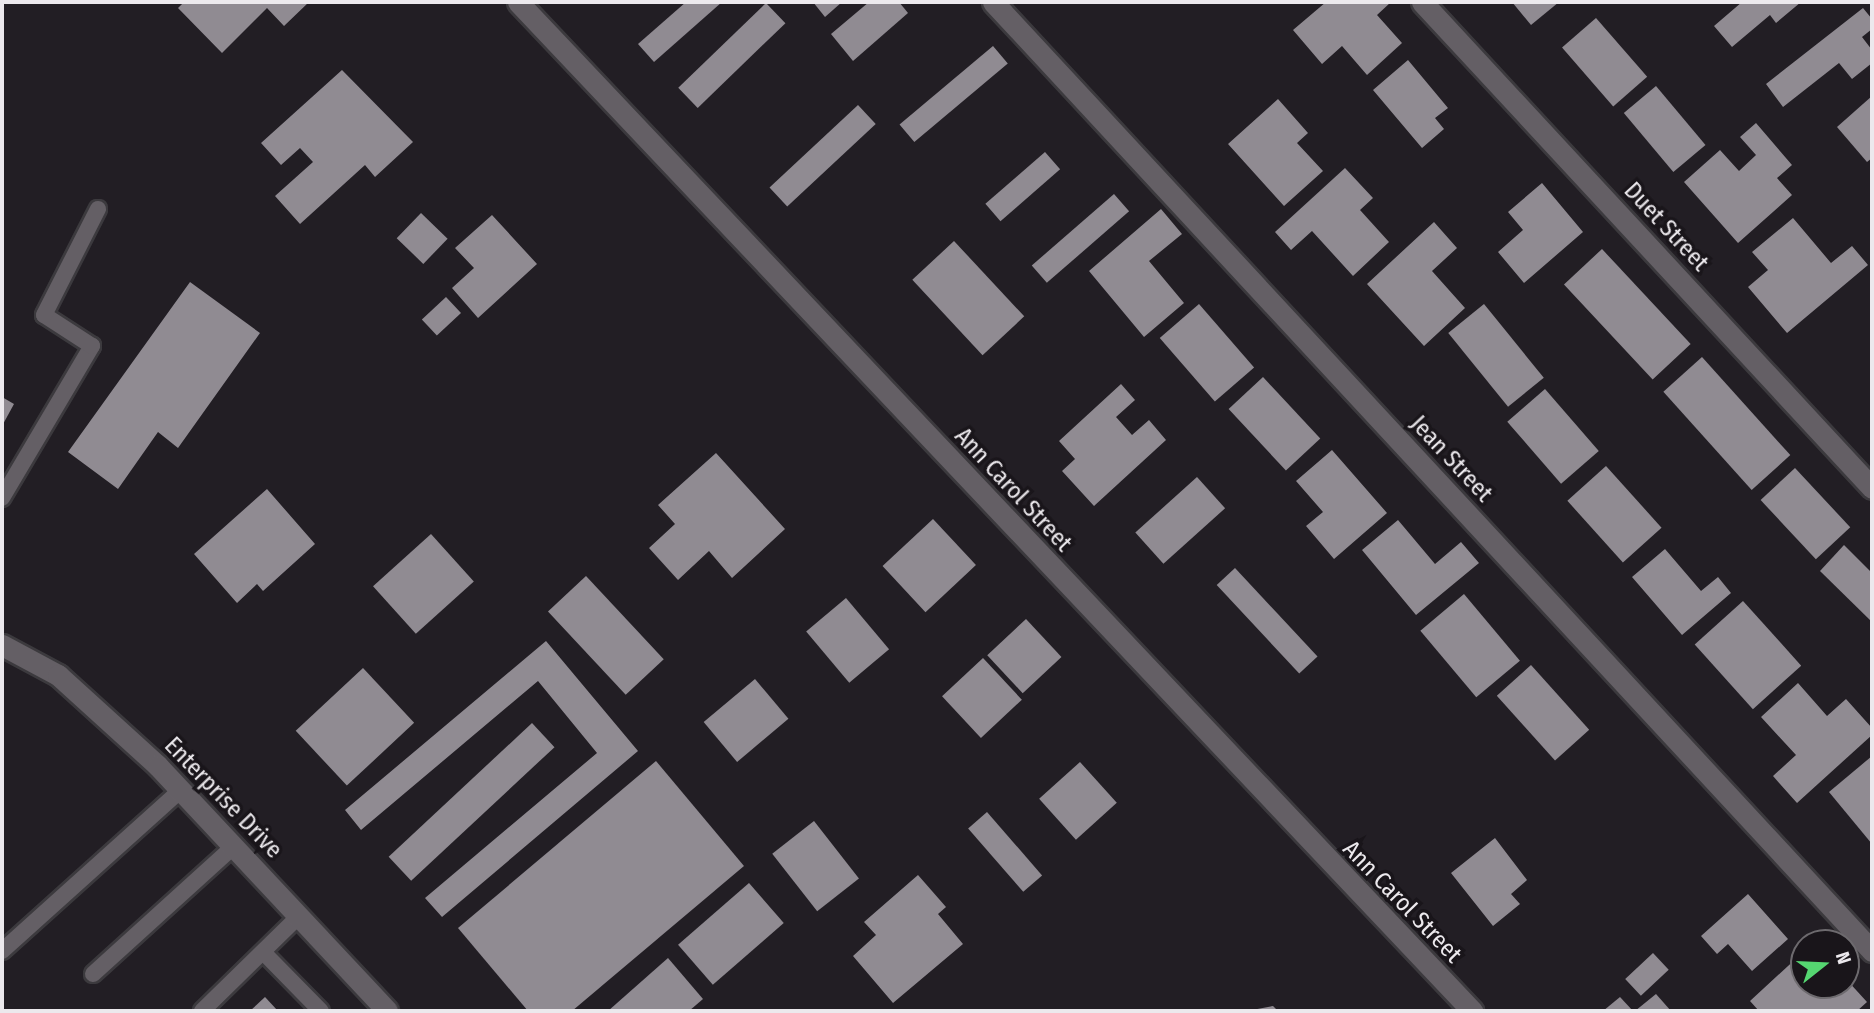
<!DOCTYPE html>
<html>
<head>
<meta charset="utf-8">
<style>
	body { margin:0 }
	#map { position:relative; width:1874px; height:1013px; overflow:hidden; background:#221e24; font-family:"Fira Sans Condensed",sans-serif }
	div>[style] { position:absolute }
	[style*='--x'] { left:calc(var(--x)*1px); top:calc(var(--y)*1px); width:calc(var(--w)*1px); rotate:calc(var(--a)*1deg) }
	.building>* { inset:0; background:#908b92; transform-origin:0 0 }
	.roads { filter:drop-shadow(2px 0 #3c3a3e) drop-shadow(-2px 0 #3c3a3e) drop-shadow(0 2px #3c3a3e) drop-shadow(0 -2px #3c3a3e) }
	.lane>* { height:16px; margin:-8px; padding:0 8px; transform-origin:8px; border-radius:8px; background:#645f65 }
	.street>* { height:21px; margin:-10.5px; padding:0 10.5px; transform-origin:10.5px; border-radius:10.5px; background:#645f65 }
	.secondary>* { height:21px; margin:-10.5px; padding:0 10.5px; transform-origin:10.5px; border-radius:10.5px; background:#645f65 }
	span { translate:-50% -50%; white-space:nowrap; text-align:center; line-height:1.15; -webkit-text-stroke:7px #19151a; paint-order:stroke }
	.street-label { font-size:24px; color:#ece9ed }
	.frame { position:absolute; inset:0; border:4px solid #ece9ed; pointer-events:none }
	.north { position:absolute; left:1790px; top:929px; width:70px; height:70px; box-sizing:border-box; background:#19151a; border:2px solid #6d6a6e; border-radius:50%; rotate:72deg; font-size:19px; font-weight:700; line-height:28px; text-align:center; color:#ece9ed }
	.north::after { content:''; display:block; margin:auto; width:24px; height:32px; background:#55d671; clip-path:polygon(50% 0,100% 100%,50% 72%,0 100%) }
</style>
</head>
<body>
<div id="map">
	<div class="building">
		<div style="clip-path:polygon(184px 2px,309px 2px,284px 26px,267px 8px,222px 53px,178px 8px)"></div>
		<div style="clip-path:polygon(686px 2px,722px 2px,654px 62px,638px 44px)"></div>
		<div style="clip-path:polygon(813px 2px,842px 2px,825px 17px)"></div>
		<div style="clip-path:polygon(869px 2px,899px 2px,908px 13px,853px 61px,831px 34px)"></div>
		<div style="clip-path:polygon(1326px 2px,1391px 2px,1377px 15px,1402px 43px,1367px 75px,1342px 46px,1322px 64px,1293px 30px)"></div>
		<div style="clip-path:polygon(1512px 2px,1559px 2px,1531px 25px)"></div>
		<div style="clip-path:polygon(1742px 2px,1801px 2px,1776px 23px,1770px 15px,1732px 47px,1714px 26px)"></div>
		<div style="left:766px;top:3px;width:28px;height:122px;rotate:46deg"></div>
		<div style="clip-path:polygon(1863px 8px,1872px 19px,1872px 29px,1862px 37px,1872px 50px,1872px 63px,1852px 79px,1839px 63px,1783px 107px,1766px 84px)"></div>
		<div style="left:1596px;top:18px;width:78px;height:45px;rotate:49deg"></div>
		<div style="left:993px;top:46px;width:23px;height:122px;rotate:50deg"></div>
		<div style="clip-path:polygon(1408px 60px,1448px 108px,1435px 118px,1444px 129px,1422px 148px,1373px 90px)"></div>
		<div style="clip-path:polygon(342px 70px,413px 142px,375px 177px,365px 165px,300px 224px,275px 196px,313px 162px,300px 148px,281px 165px,261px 143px)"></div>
		<div style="left:1656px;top:86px;width:77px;height:42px;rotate:50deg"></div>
		<div style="clip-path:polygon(1872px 96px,1872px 158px,1867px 162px,1837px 127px)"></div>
		<div style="clip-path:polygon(1278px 99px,1308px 133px,1297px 143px,1323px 171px,1284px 206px,1228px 144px)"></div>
		<div style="left:858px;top:105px;width:26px;height:121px;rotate:47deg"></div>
		<div style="clip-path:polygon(1756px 123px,1792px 165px,1777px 178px,1792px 195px,1738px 243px,1684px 182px,1720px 150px,1739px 171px,1756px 155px,1740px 137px)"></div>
		<div style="left:1045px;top:152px;width:23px;height:79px;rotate:49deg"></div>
		<div style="clip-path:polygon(1345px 168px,1373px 198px,1360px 210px,1389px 242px,1353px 276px,1312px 231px,1291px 250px,1275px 232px)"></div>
		<div style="clip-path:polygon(1542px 183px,1583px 232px,1524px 283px,1498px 252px,1523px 230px,1508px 212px)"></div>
		<div style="left:1114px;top:194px;width:23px;height:109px;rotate:49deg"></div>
		<div style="clip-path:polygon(1161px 209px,1182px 234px,1149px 261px,1184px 303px,1144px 337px,1089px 271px)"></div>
		<div style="left:421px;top:213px;width:37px;height:35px;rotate:44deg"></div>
		<div style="clip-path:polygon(492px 215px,537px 264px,478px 318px,452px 288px,474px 268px,455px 248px)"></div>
		<div style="clip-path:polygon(1793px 218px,1831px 263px,1852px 246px,1868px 265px,1787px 333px,1748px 287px,1768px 270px,1752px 252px)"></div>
		<div style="clip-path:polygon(1434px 222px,1457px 248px,1432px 271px,1465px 308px,1424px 346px,1367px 284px)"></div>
		<div style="left:954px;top:241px;width:103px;height:57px;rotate:47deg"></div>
		<div style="left:1602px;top:249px;width:130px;height:52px;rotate:47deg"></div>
		<div style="clip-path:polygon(190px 282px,260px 333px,178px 448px,158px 432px,118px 489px,68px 452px)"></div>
		<div style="left:446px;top:297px;width:22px;height:33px;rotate:47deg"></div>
		<div style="left:1199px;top:304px;width:84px;height:52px;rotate:49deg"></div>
		<div style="left:1484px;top:304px;width:95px;height:46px;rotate:51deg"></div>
		<div style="left:1702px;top:357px;width:132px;height:52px;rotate:48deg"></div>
		<div style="left:1263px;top:377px;width:84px;height:47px;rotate:47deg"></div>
		<div style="clip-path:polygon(1121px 384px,1135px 400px,1116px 417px,1132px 435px,1149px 420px,1166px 440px,1094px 506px,1062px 471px,1075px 459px,1059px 441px)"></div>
		<div style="left:1545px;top:389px;width:82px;height:50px;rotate:49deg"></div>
		<div style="clip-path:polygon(2px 397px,14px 404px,2px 426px)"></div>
		<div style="clip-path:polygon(1332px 450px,1387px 513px,1334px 559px,1306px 526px,1323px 512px,1296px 481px)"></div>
		<div style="clip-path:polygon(716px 453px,785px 529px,732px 578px,709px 551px,678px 580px,649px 548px,675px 524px,658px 505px)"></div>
		<div style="left:1606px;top:466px;width:83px;height:52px;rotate:48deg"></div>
		<div style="left:1795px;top:468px;width:81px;height:47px;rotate:47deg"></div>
		<div style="left:1197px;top:477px;width:42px;height:83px;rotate:48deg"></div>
		<div style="clip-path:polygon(267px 489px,315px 544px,263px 591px,257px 584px,237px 603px,194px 554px)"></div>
		<div style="left:933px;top:519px;width:63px;height:69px;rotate:47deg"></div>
		<div style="clip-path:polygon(1398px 520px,1435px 564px,1461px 542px,1479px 563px,1416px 615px,1362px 550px)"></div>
		<div style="left:431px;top:534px;width:64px;height:78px;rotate:48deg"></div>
		<div style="clip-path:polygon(1844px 545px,1872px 573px,1872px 622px,1820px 571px)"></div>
		<div style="clip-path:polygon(1665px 549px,1701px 591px,1718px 577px,1731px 593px,1682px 635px,1632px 577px)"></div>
		<div style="left:1235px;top:568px;width:121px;height:25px;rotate:47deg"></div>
		<div style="left:586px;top:576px;width:114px;height:52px;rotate:47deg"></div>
		<div style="left:1464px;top:594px;width:87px;height:57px;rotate:50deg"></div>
		<div style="left:846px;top:598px;width:67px;height:52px;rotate:50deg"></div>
		<div style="left:1743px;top:601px;width:87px;height:65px;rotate:48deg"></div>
		<div style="left:1026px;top:619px;width:52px;height:53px;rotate:47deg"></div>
		<div style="clip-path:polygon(546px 641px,638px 751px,442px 917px,425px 898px,597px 753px,538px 681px,361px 830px,345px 810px)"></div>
		<div style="left:983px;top:658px;width:57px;height:56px;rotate:47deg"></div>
		<div style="left:1531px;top:665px;width:87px;height:46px;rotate:48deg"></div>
		<div style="left:363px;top:668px;width:75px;height:92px;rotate:47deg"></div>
		<div style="left:755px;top:679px;width:52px;height:67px;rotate:50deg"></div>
		<div style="clip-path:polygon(1798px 683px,1827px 716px,1846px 699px,1872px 728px,1872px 735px,1797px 803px,1773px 776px,1796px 755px,1761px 717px)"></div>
		<div style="left:532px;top:723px;width:33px;height:196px;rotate:47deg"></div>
		<div style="clip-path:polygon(1872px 756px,1872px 844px,1829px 792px)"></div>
		<div style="clip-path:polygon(656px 761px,744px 866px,572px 1011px,528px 1011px,458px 928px)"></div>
		<div style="left:1080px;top:762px;width:55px;height:55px;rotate:48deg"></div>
		<div style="left:987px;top:812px;width:84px;height:25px;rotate:49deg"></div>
		<div style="left:814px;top:821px;width:73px;height:53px;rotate:52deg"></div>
		<div style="clip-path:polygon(1495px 838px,1527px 880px,1511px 894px,1520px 904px,1493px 926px,1451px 873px)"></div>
		<div style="clip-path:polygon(918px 875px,946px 907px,938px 914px,963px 944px,893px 1003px,853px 956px,876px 935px,864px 922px)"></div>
		<div style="left:749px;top:883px;width:53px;height:94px;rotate:49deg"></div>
		<div style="clip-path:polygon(1748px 894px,1788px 939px,1752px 971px,1728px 944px,1717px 954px,1701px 936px)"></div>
		<div style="left:1653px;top:953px;width:23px;height:38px;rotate:47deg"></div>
		<div style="clip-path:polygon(1801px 954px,1804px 985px,1846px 985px,1846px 979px,1867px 1002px,1857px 1011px,1759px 1011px,1750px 1001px)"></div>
		<div style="clip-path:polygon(668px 958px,703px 999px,689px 1011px,608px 1011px)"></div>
		<div style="clip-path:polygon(1656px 994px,1671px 1011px,1635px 1011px)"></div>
		<div style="clip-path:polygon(265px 997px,278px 1011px,250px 1011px)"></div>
		<div style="clip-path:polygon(1620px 997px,1633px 1011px,1603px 1011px)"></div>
		<div style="clip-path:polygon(1273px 1006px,1278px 1011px,1252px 1011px,1252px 1010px)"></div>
	</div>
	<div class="roads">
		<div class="lane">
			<div style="--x:2;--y:498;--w:177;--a:-59.4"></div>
			<div style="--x:92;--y:346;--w:57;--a:-147.1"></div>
			<div style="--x:44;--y:315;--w:119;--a:-63"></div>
			<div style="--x:2;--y:951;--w:241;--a:-42"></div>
			<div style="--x:264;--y:953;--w:81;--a:45.5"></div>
			<div style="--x:93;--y:974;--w:189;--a:-42.2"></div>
			<div style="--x:202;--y:1011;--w:136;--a:-44.4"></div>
		</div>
		<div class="street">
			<div style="--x:518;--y:2;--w:1389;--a:46.6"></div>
			<div style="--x:993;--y:2;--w:1294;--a:47.19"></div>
			<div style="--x:1422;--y:2;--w:662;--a:47.2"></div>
		</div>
		<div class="secondary">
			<div style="--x:2;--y:645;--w:64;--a:28.2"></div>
			<div style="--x:58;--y:675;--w:135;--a:42.3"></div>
			<div style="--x:158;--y:766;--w:335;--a:46.9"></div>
		</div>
	</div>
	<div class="street-label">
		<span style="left:1666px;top:227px;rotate:47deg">Duet Street</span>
		<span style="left:1451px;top:459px;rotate:47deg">Jean Street</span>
		<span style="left:1013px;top:490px;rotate:47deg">Ann Carol Street</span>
		<span style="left:223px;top:798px;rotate:46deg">Enterprise Drive</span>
		<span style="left:1402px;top:902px;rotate:46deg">Ann Carol Street</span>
	</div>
	<div class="frame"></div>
	<div class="north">N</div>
</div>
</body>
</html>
